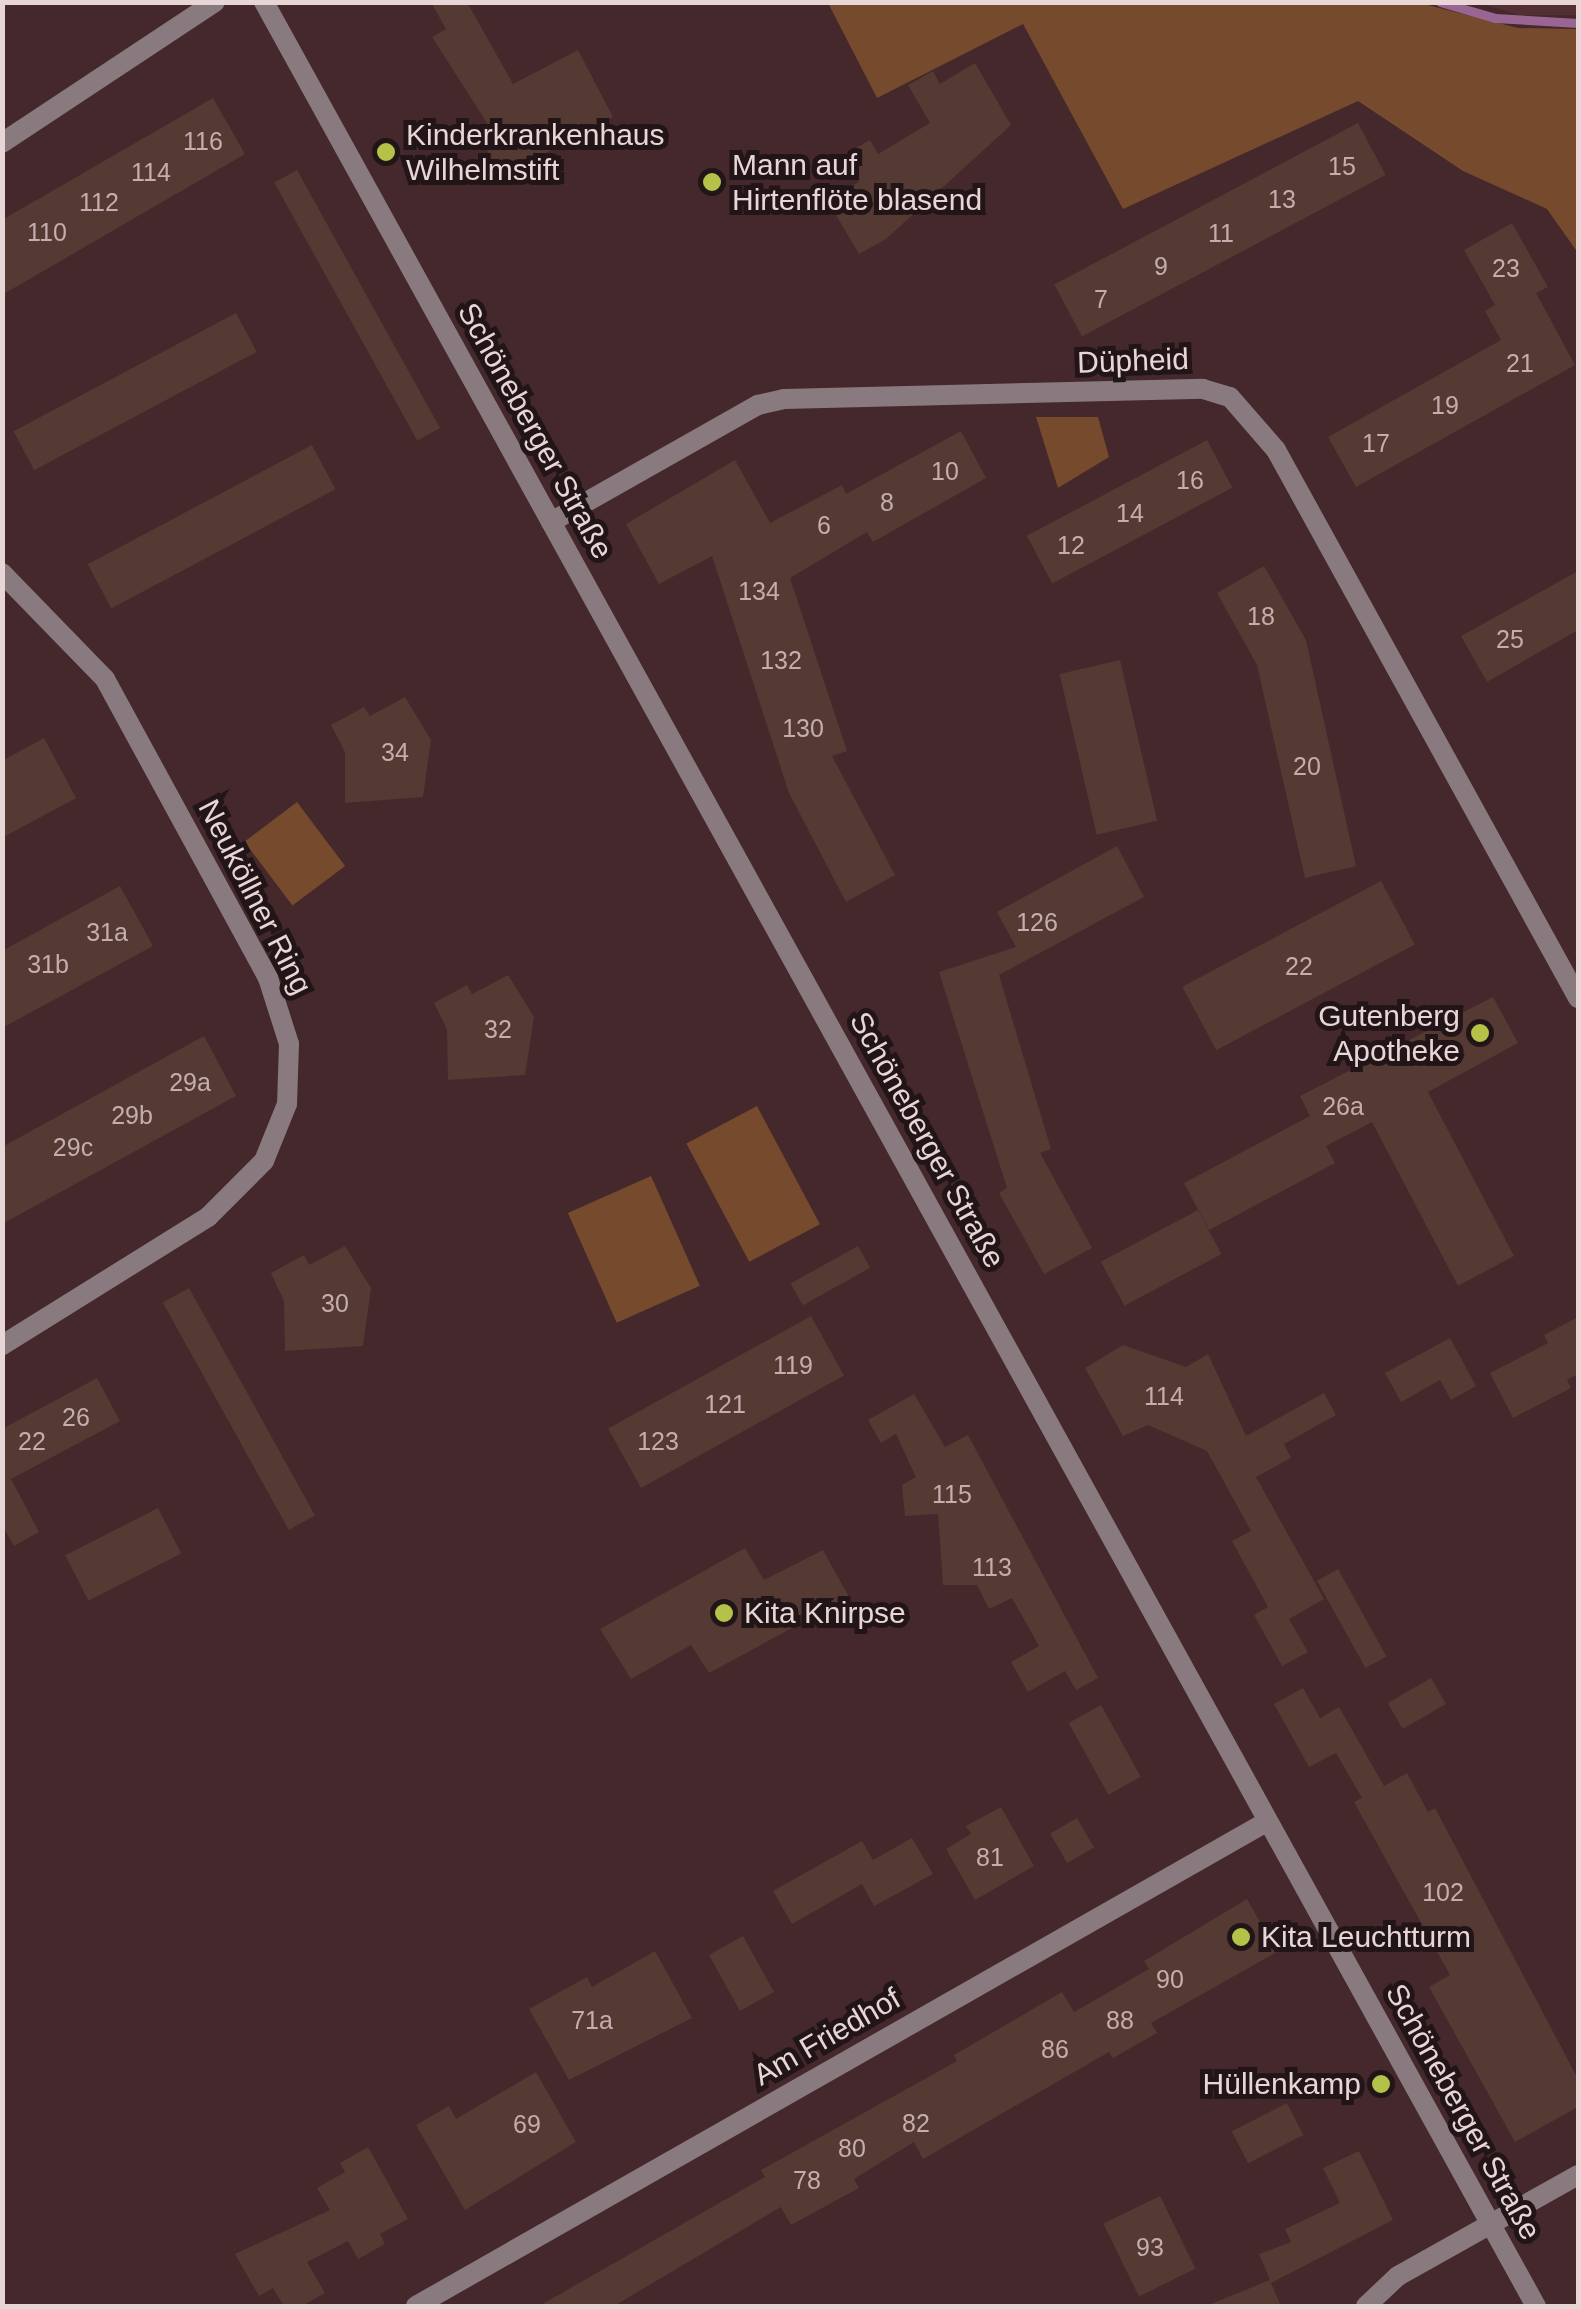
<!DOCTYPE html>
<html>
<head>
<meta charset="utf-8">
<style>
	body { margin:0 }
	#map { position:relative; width:1581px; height:2309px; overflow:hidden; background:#44282b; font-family:Helvetica,sans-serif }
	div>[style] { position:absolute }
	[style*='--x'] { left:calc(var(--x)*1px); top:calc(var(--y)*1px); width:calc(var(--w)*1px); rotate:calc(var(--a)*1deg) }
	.built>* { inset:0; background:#522f33 }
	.green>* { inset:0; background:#754a2d; transform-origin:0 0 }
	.stream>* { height:9px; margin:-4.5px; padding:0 4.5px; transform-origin:4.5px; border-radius:4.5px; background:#996592 }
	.building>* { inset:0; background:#553933; transform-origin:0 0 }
	.minor>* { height:20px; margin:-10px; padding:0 10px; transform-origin:10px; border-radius:10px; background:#887a7f }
	.tertiary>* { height:20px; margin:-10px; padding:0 10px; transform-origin:10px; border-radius:10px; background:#887a7f }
	.dots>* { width:28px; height:28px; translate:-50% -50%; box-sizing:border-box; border:5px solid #221517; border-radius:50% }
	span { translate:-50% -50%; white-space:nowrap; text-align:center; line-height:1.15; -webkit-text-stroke:10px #221517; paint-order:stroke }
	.number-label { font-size:25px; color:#c3aead }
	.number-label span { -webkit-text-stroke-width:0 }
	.poi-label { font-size:30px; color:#e8d5d6 }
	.left { translate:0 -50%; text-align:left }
	.right { translate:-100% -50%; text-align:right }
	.street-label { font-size:30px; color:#e8d5d6 }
	.frame { position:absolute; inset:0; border:5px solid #e8d5d6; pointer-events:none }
</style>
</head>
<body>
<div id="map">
	<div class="built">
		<div style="clip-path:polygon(1479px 3px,1578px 3px,1578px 15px,1519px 15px)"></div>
	</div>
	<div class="green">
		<div style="clip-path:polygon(1420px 3px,1518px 28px,1578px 29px,1578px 253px,1547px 209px,1463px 171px,1358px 101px,1123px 209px,1023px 24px,877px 98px,828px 3px)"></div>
		<div style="clip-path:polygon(1036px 417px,1098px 417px,1109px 457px,1058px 488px)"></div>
		<div style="left:297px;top:802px;width:80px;height:66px;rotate:53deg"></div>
		<div style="left:757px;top:1106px;width:134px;height:80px;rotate:62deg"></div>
		<div style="left:651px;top:1176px;width:120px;height:91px;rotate:66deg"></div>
	</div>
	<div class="stream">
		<div style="--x:1440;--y:2;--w:57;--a:16.2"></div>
		<div style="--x:1495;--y:18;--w:83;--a:3.4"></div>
	</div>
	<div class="building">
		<div style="clip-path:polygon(431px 2px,467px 2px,513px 84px,578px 50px,613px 117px,501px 177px,482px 141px,494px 134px,432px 37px,446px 29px)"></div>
		<div style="clip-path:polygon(975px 63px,1011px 125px,886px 239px,859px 254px,827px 200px,859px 182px,844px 155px,870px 140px,878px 154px,930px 123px,908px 85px,933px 71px,940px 84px)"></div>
		<div style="clip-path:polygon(213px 98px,245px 154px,2px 295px,2px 220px)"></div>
		<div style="left:1358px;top:123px;width:59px;height:344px;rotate:62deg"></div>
		<div style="left:297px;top:170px;width:295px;height:26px;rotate:61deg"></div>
		<div style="clip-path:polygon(1512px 223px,1548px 287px,1536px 293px,1575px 365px,1356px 487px,1328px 437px,1501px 340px,1485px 311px,1495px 305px,1464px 250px)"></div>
		<div style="left:236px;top:313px;width:44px;height:252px;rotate:62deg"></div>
		<div style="clip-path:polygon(961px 431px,986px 478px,873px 542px,867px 532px,790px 578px,847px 751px,832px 756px,895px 875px,846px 902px,789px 793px,712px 556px,659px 584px,626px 524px,735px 460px,770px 523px,842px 485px,846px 494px)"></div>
		<div style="left:1207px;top:440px;width:54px;height:204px;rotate:62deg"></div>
		<div style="left:312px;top:445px;width:50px;height:254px;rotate:62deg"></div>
		<div style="clip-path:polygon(1264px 566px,1306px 640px,1356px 866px,1305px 878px,1257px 665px,1217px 593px)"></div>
		<div style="clip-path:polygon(1578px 571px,1578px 630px,1487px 682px,1461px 636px)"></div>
		<div style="left:1120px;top:660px;width:165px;height:62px;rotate:77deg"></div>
		<div style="clip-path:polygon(405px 697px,431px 740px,423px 797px,345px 803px,345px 752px,331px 725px,364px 707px,370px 716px)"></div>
		<div style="clip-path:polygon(44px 738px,76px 798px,2px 838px,2px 761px)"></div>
		<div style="clip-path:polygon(1117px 846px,1144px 897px,999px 975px,1051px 1149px,1040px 1153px,1092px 1248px,1044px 1274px,999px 1193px,1007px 1188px,939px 972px,1016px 947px,997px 912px)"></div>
		<div style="left:1381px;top:881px;width:72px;height:225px;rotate:62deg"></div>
		<div style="clip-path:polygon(120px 886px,153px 946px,2px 1028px,2px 951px)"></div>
		<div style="clip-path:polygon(508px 975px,534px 1017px,525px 1075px,448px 1080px,447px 1029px,434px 1003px,467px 985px,472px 994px)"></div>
		<div style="clip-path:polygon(1493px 997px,1518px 1043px,1428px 1092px,1514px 1256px,1458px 1286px,1372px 1122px,1326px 1146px,1335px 1163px,1209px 1230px,1184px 1183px,1310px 1116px,1300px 1096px)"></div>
		<div style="clip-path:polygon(204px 1036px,236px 1096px,2px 1224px,2px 1147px)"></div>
		<div style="left:1198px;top:1210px;width:50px;height:110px;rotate:62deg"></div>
		<div style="clip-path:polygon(345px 1246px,371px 1288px,363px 1346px,285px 1351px,284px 1301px,271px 1273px,304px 1255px,309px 1265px)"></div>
		<div style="left:858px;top:1246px;width:25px;height:77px;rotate:61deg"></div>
		<div style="left:189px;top:1288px;width:260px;height:30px;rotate:61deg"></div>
		<div style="left:811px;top:1316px;width:68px;height:232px;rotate:61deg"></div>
		<div style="clip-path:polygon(1578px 1317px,1578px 1374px,1567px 1380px,1571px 1388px,1513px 1418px,1490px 1373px,1548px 1343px,1544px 1335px)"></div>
		<div style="clip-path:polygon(1450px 1338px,1476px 1386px,1451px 1400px,1440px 1380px,1401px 1402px,1385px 1373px)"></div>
		<div style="clip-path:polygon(1123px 1345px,1186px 1367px,1208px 1354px,1246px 1436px,1324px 1393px,1336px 1415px,1284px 1444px,1291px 1458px,1256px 1477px,1324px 1599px,1289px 1619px,1308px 1652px,1282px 1666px,1254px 1615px,1268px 1607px,1232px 1541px,1251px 1531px,1207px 1451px,1148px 1425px,1123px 1436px,1085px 1368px)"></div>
		<div style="clip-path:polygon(97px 1378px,120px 1421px,11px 1479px,39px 1532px,14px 1546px,2px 1525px,2px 1429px)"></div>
		<div style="clip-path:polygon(914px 1394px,945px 1447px,968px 1435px,1098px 1678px,1076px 1690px,1065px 1671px,1028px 1692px,1011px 1662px,1039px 1646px,1012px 1598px,989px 1609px,977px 1585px,943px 1585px,938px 1514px,905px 1516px,902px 1485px,916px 1477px,896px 1434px,881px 1443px,868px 1420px)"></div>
		<div style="left:158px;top:1508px;width:51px;height:104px;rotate:63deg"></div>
		<div style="clip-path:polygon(745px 1548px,764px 1580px,823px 1550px,849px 1597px,709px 1673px,691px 1645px,631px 1679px,600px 1629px)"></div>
		<div style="left:1338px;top:1569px;width:100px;height:24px;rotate:61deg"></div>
		<div style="left:1431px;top:1678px;width:30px;height:50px;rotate:60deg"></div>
		<div style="clip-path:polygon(1303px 1688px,1320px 1718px,1339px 1707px,1384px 1786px,1407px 1773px,1428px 1812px,1435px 1808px,1578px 2079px,1578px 2107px,1515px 2142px,1429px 1987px,1450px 1975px,1354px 1802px,1362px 1798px,1336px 1753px,1309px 1767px,1274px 1704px)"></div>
		<div style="left:1101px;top:1705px;width:82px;height:37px;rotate:61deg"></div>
		<div style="clip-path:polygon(1001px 1807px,1034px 1866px,975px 1900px,946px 1849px,971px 1834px,966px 1826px)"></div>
		<div style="left:1077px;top:1818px;width:34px;height:31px;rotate:60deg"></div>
		<div style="clip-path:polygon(912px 1838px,933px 1874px,874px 1906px,862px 1884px,792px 1924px,773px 1891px,862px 1841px,873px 1860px)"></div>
		<div style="clip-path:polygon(1247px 1899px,1277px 1952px,1151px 2023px,1157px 2033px,1113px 2058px,1109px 2052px,923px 2159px,914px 2142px,854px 2179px,859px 2188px,791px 2225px,781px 2207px,614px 2306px,539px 2306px,765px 2177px,761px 2170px,957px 2061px,954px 2055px,1062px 1992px,1074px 2012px,1149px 1969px,1144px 1961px)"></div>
		<div style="left:743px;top:1936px;width:64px;height:39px;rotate:61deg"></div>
		<div style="clip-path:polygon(655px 1951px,692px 2018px,569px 2080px,529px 2009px,587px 1977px,592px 1987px)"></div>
		<div style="clip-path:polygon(536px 2072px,576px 2142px,465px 2210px,416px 2125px,449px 2106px,456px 2119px)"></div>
		<div style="left:1287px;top:2103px;width:36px;height:62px;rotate:63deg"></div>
		<div style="clip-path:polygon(368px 2147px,408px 2219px,380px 2234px,385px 2244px,358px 2259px,348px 2241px,307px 2262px,325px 2293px,302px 2306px,284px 2306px,273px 2288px,259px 2296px,235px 2254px,330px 2210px,317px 2188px,345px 2172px,340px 2163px)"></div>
		<div style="clip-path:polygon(1359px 2151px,1393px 2220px,1271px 2283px,1281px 2306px,1206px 2306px,1270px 2280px,1259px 2254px,1291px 2242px,1285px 2229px,1340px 2203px,1323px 2168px)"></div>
		<div style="left:1160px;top:2196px;width:81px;height:63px;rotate:64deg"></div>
	</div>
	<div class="minor">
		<div style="--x:2;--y:143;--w:255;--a:-33.5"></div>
		<div style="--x:551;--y:522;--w:238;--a:-29.5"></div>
		<div style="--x:758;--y:405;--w:27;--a:-13"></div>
		<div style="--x:784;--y:399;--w:419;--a:-1.4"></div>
		<div style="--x:1203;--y:389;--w:28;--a:17"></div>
		<div style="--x:1230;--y:397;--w:70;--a:49"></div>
		<div style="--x:1276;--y:450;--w:626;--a:61.14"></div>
		<div style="--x:2;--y:573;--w:148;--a:45.8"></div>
		<div style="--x:105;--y:679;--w:341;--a:61.4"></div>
		<div style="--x:268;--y:978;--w:69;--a:72.3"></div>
		<div style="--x:289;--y:1044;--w:60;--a:91.9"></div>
		<div style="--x:287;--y:1104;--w:61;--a:112"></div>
		<div style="--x:264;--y:1161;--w:79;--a:135"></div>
		<div style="--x:208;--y:1217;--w:243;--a:148.1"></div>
		<div style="--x:416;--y:2306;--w:980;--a:-29.65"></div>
		<div style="--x:1366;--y:2306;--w:44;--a:-43.2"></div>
		<div style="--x:1398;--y:2276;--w:206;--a:-29.3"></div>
	</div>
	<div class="tertiary">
		<div style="--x:264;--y:2;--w:2632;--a:61.1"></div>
	</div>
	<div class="dots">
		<div style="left:386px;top:152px;background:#b5c24a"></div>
		<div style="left:712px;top:182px;background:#b5c24a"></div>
		<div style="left:1480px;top:1033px;background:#b5c24a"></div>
		<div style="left:724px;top:1613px;background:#b5c24a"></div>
		<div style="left:1241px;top:1937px;background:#b5c24a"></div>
		<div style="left:1381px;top:2084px;background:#b5c24a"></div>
	</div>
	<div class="number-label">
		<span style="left:203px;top:141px">116</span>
		<span style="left:1342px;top:166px">15</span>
		<span style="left:151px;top:172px">114</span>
		<span style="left:1282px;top:199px">13</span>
		<span style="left:99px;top:202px">112</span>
		<span style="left:47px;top:232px">110</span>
		<span style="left:1221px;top:233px">11</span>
		<span style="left:1161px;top:266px">9</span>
		<span style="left:1506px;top:268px">23</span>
		<span style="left:1101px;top:299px">7</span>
		<span style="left:1520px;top:363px">21</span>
		<span style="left:1445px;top:405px">19</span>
		<span style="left:1376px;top:443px">17</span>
		<span style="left:945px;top:471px">10</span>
		<span style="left:1190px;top:480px">16</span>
		<span style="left:887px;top:502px">8</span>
		<span style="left:1130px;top:513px">14</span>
		<span style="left:824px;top:525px">6</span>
		<span style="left:1071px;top:545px">12</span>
		<span style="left:759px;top:591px">134</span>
		<span style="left:1261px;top:616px">18</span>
		<span style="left:1510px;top:639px">25</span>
		<span style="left:781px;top:660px">132</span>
		<span style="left:803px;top:728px">130</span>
		<span style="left:395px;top:752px">34</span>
		<span style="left:1307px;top:766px">20</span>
		<span style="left:1037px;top:922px">126</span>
		<span style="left:107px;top:932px">31a</span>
		<span style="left:48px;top:964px">31b</span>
		<span style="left:1299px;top:966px">22</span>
		<span style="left:498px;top:1029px">32</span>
		<span style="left:190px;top:1082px">29a</span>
		<span style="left:1343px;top:1106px">26a</span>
		<span style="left:132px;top:1115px">29b</span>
		<span style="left:73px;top:1147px">29c</span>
		<span style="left:335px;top:1303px">30</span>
		<span style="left:793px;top:1365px">119</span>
		<span style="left:1164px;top:1396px">114</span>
		<span style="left:725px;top:1404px">121</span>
		<span style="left:76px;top:1417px">26</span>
		<span style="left:32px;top:1441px">22</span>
		<span style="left:658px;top:1441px">123</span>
		<span style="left:952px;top:1494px">115</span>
		<span style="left:992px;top:1567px">113</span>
		<span style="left:990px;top:1857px">81</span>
		<span style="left:1443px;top:1892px">102</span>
		<span style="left:1170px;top:1979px">90</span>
		<span style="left:592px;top:2020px">71a</span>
		<span style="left:1120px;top:2020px">88</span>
		<span style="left:1055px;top:2049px">86</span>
		<span style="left:916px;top:2123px">82</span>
		<span style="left:527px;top:2124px">69</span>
		<span style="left:852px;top:2148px">80</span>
		<span style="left:807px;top:2180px">78</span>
		<span style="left:1150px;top:2247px">93</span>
	</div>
	<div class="poi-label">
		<span class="left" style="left:406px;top:152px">Kinderkrankenhaus<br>Wilhelmstift</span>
		<span class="left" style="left:732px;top:182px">Mann auf<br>Hirtenflöte blasend</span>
		<span class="right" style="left:1460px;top:1033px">Gutenberg<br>Apotheke</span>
		<span class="left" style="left:744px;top:1613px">Kita Knirpse</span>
		<span class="left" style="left:1261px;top:1937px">Kita Leuchtturm</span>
		<span class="right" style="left:1361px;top:2084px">Hüllenkamp</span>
	</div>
	<div class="street-label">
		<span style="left:1133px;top:361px;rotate:-2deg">Düpheid</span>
		<span style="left:535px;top:431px;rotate:61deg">Schöneberger Straße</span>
		<span style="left:255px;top:897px;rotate:63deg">Neuköllner Ring</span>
		<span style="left:927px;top:1140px;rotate:61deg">Schöneberger Straße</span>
		<span style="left:827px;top:2037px;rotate:-30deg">Am Friedhof</span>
		<span style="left:1463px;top:2112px;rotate:61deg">Schöneberger Straße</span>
	</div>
	<div class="frame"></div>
</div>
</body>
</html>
